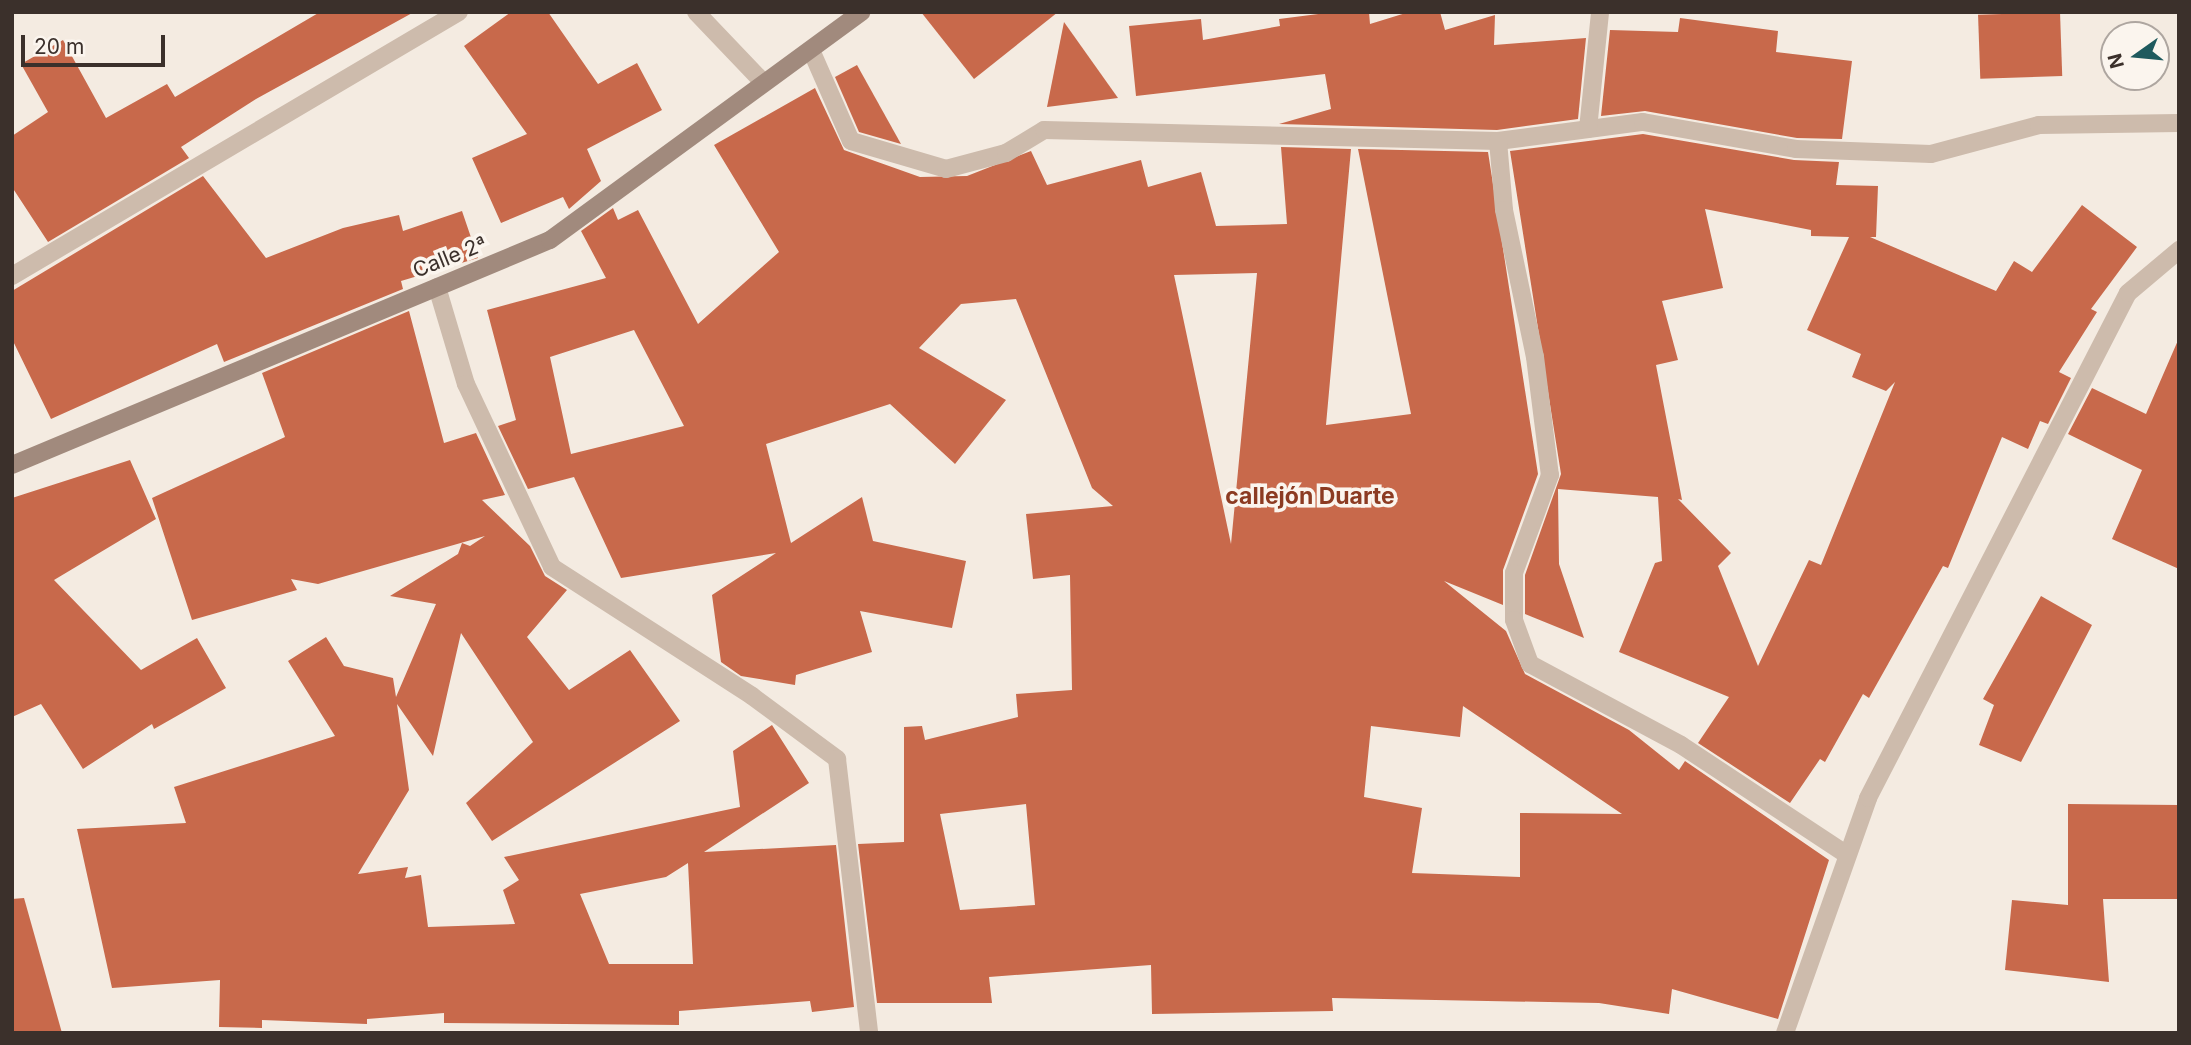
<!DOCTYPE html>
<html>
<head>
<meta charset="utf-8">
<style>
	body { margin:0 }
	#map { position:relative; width:2191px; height:1045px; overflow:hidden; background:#f4ebe1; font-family:Inter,sans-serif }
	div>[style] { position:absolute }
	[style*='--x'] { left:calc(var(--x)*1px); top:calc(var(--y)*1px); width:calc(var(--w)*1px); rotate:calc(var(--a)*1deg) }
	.building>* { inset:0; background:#c8694b; transform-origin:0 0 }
	.minor>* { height:18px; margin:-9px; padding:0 9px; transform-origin:9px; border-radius:9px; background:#cdbbac }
	.secondary>* { height:18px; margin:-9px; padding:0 9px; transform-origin:9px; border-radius:9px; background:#a18a7d }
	span { translate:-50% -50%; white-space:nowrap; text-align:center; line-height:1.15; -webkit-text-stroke:7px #fbf5ee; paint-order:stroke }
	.street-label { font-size:21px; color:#3b302b }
	.neighbourhood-label { font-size:23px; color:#8c3b22; font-weight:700 }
	.frame { position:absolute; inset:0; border:14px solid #3b302b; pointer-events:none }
	.north { position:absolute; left:2100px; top:21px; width:70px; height:70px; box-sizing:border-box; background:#fbf5ee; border:2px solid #aea6a0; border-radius:50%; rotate:255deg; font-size:19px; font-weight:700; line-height:28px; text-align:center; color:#3b302b }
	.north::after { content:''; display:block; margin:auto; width:24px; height:32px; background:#1f5a5e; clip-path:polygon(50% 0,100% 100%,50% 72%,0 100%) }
	.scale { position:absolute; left:21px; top:35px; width:144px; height:32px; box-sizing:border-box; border:4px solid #3b302b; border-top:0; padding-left:9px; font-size:21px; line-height:24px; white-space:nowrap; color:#3b302b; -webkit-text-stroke:5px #fbf5ee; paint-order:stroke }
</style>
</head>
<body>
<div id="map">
	<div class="building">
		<div style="clip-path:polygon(320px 12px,414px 12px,256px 99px,181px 147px,189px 158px,48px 242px,12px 187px,12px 136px,48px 112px,21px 64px,63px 40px,106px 118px,167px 84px,175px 97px)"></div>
		<div style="clip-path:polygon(511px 12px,548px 12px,598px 84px,637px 63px,662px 110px,587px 149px,601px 181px,569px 209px,563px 197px,501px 223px,472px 158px,527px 134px,464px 46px)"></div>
		<div style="clip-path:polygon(921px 12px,1058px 12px,974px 79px)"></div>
		<div style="clip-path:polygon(1334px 12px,1369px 12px,1370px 24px,1409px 12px,1440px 12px,1445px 30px,1495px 15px,1494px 45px,1586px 38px,1578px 119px,1497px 130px,1279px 124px,1331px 109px,1325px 74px,1136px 96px,1129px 26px,1201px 19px,1203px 40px,1280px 26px,1279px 19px)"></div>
		<div style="left:2060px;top:12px;width:64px;height:82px;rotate:88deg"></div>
		<div style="clip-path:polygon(1680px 18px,1778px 31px,1776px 52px,1852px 61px,1842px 139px,1797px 138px,1645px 111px,1601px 116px,1610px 30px,1678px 32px)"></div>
		<div style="clip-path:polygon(1064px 22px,1118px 98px,1047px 107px)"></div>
		<div style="clip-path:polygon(857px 65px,901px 144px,859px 132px,835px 77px)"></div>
		<div style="clip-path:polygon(evenodd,815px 88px,844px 150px,920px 177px,967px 176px,1031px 151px,1047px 185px,1141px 160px,1148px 187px,1201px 172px,1216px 226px,1287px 224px,1281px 147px,1351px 149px,1326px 425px,1411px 414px,1358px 149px,1488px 152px,1538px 474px,1503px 570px,1503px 605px,1444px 581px,1506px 631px,1525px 674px,1629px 730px,1679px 770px,1685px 761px,1829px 860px,1778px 1019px,1672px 989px,1669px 1014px,1599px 1003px,1332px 998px,1333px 1011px,1152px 1014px,1151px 965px,989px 977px,992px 1003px,877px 1003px,858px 844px,904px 842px,904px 727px,922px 726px,925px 740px,1018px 717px,1016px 694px,1072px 690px,1070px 575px,1033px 579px,1026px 514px,1113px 506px,1092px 488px,1016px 299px,961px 304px,919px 348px,1006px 400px,955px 464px,890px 404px,766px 444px,791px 543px,862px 497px,873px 541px,966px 561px,952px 628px,860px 611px,872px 652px,796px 675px,795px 685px,741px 676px,721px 662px,712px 595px,776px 553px,621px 578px,574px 477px,528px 489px,498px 426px,516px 420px,487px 310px,606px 278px,581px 231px,613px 208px,618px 220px,638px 210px,698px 324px,779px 252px,714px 145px,815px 88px,1257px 273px,1231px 544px,1174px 275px,1257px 273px,815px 88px,634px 330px,684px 426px,571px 454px,550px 357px,634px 330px,815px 88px,1463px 706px,1622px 814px,1520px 813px,1520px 877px,1412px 873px,1422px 808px,1364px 797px,1371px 726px,1460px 737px,1463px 706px,815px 88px,1026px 804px,1035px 905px,960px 910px,940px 814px,1026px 804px)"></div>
		<div style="clip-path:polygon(evenodd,1643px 134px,1794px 160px,1839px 162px,1836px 185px,1878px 186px,1876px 237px,1870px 237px,1996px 291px,2014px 261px,2032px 272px,2082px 205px,2137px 247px,2091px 309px,2097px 312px,2059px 372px,2071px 378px,2048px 424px,2040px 421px,2028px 449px,2002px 437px,1948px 568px,1943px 566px,1869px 698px,1863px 694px,1825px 762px,1820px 759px,1790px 803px,1698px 743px,1729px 697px,1619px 652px,1655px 563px,1662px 561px,1658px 497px,1558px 489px,1559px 564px,1584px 638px,1525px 614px,1525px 575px,1561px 474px,1510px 151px,1643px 134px,1705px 209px,1811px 230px,1811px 236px,1849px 237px,1807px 330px,1861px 354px,1852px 377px,1886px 391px,1895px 382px,1821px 565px,1809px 560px,1758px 666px,1718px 566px,1731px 553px,1678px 499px,1682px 500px,1656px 365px,1678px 360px,1662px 301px,1723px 288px,1705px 209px)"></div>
		<div style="clip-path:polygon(203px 176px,266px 258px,343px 228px,399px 215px,403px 231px,462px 211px,478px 258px,401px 281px,403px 289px,224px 362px,217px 344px,51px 419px,12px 339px,12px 291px)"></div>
		<div style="clip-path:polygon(evenodd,409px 311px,444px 443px,476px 433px,505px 495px,482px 500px,530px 546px,545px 576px,567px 590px,527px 637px,569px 690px,630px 650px,680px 721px,492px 841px,466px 803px,533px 742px,461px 633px,433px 756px,397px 704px,409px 790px,358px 874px,408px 867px,405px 878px,421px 875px,428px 927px,515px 924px,503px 890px,519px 880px,504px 857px,740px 807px,733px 751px,772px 725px,809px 783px,704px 852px,836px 845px,854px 1007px,812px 1012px,810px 1001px,679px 1011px,679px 1025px,444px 1023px,444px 1013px,367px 1019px,367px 1024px,262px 1020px,262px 1028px,219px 1027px,220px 980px,112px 988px,77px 829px,186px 823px,174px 787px,335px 736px,288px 661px,326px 637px,344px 666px,393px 678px,396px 697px,436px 604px,390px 596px,458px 554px,462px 543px,470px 546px,485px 536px,318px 584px,291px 579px,297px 590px,192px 620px,152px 498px,285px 437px,262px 373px,409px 311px,688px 863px,693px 964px,609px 964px,580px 894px,666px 877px,688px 863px)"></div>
		<div style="clip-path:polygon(2179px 338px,2179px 569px,2112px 539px,2142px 470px,2068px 434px,2092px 388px,2146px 414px)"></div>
		<div style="clip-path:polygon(130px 460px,156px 519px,54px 580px,141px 670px,197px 638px,226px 688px,154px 729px,152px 724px,83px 769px,41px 704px,12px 717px,12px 498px)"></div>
		<div style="clip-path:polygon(2041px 596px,2092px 625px,2021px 762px,1979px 745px,1994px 705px,1983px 699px)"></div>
		<div style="clip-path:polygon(2068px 804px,2179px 805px,2179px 899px,2103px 899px,2109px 982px,2005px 970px,2012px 900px,2068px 905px)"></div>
		<div style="clip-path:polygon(24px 898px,62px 1033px,12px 1031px,12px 899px)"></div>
	</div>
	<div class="minor">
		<div style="--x:696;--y:12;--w:94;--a:46.3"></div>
		<div style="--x:811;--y:50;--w:99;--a:66.3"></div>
		<div style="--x:851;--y:141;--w:99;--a:16.4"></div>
		<div style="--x:946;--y:169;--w:62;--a:-14.9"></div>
		<div style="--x:1006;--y:153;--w:44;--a:-31.2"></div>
		<div style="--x:1044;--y:130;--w:454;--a:1.4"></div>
		<div style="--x:1498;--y:141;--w:146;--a:-7.5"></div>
		<div style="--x:1643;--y:122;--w:155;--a:10"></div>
		<div style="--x:1796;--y:149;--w:135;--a:2.1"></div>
		<div style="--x:1931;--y:154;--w:112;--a:-15"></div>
		<div style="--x:2039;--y:125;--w:140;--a:-0.8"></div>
		<div style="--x:1588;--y:129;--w:118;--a:-84.1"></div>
		<div style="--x:1498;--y:141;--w:69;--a:85"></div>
		<div style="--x:1504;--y:210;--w:150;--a:78.1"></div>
		<div style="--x:1535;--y:357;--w:119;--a:82.8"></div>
		<div style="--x:1550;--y:475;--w:104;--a:110.2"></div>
		<div style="--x:1514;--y:573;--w:47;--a:90"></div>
		<div style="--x:1514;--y:620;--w:47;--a:70"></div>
		<div style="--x:1530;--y:664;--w:171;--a:28.2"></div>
		<div style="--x:1681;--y:745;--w:199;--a:33.5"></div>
		<div style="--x:12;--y:276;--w:519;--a:-30.57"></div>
		<div style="--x:437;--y:287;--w:101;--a:73.4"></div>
		<div style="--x:466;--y:384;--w:202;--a:64.8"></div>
		<div style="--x:552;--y:567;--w:238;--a:32.8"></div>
		<div style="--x:752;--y:696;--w:106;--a:36.5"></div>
		<div style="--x:837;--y:759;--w:276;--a:83.3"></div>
		<div style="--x:1785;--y:1033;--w:249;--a:-70.5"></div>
		<div style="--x:1868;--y:798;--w:568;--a:-62.76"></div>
		<div style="--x:2128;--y:293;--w:67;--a:-40.1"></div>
	</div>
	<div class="secondary">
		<div style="--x:12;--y:465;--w:583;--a:-22.7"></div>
		<div style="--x:550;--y:240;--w:386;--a:-36.2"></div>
	</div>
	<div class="street-label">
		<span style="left:450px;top:257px;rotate:-22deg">Calle 2ª</span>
	</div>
	<div class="neighbourhood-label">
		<span style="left:1310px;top:496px">callejón Duarte</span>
	</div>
	<div class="frame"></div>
	<div class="north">N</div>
	<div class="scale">20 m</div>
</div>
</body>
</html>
